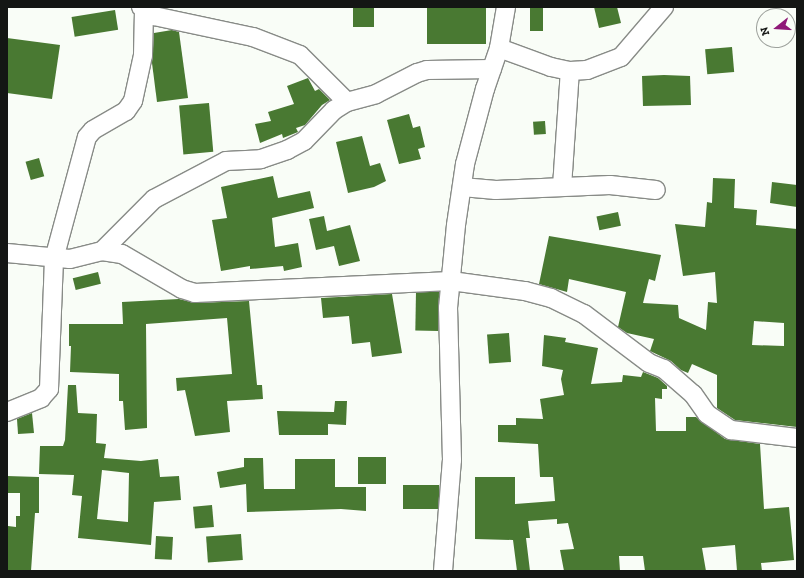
<!DOCTYPE html>
<html>
<head>
<meta charset="utf-8">
<style>
	body { margin:0 }
	#map { position:relative; width:804px; height:578px; overflow:hidden; background:#f9fdf7; font-family:"Zilla Slab",serif }
	div>[style] { position:absolute }
	[style*='--x'] { left:calc(var(--x)*1px); top:calc(var(--y)*1px); width:calc(var(--w)*1px); rotate:calc(var(--a)*1deg) }
	.building>* { inset:0; background:#497932; transform-origin:0 0 }
	.roads { filter:drop-shadow(1px 0 #888b87) drop-shadow(-1px 0 #888b87) drop-shadow(0 1px #888b87) drop-shadow(0 -1px #888b87) }
	.minor>* { height:18px; margin:-9px; padding:0 9px; transform-origin:9px; border-radius:9px; background:#fff }
	span { translate:-50% -50%; white-space:nowrap; text-align:center; line-height:1.15; -webkit-text-stroke:4px #f9fdf7; paint-order:stroke }
	.frame { position:absolute; inset:0; border:8px solid #141614; pointer-events:none }
	.north { position:absolute; left:756px; top:8px; width:40px; height:40px; box-sizing:border-box; background:#f9fdf7; border:1px solid #9da19c; border-radius:50%; rotate:253deg; font-size:11px; font-weight:700; line-height:16px; text-align:center; color:#141614 }
	.north::after { content:''; display:block; margin:auto; width:14px; height:18px; background:#8f1878; clip-path:polygon(50% 0,100% 100%,50% 72%,0 100%) }
</style>
</head>
<body>
<div id="map">
	<div class="building">
		<div style="left:353px;top:7px;width:21px;height:20px"></div>
		<div style="left:427px;top:7px;width:59px;height:37px"></div>
		<div style="left:530px;top:7px;width:13px;height:24px"></div>
		<div style="clip-path:polygon(594px 7px,617px 7px,621px 23px,599px 28px)"></div>
		<div style="left:115px;top:10px;width:20px;height:44px;rotate:81deg"></div>
		<div style="clip-path:polygon(172px 30px,179px 32px,188px 98px,157px 102px,152px 63px,154px 33px)"></div>
		<div style="clip-path:polygon(7px 38px,60px 45px,52px 99px,7px 93px)"></div>
		<div style="left:732px;top:47px;width:25px;height:27px;rotate:85deg"></div>
		<div style="clip-path:polygon(664px 75px,690px 76px,691px 105px,643px 106px,642px 76px)"></div>
		<div style="clip-path:polygon(308px 78px,315px 91px,319px 89px,330px 100px,322px 105px,305px 125px,296px 128px,298px 132px,283px 138px,282px 134px,260px 143px,255px 124px,271px 121px,268px 112px,294px 104px,287px 86px)"></div>
		<div style="left:209px;top:103px;width:49px;height:30px;rotate:85deg"></div>
		<div style="clip-path:polygon(409px 114px,413px 128px,420px 126px,425px 147px,418px 149px,421px 159px,399px 164px,387px 120px)"></div>
		<div style="left:545px;top:121px;width:13px;height:12px;rotate:86deg"></div>
		<div style="clip-path:polygon(362px 136px,370px 166px,380px 163px,386px 181px,374px 187px,348px 193px,336px 142px)"></div>
		<div style="left:39px;top:158px;width:19px;height:14px;rotate:74deg"></div>
		<div style="clip-path:polygon(273px 176px,278px 198px,310px 191px,314px 208px,272px 218px,275px 247px,298px 243px,302px 267px,284px 271px,283px 266px,250px 269px,250px 266px,221px 271px,212px 220px,227px 218px,221px 187px)"></div>
		<div style="clip-path:polygon(evenodd,713px 178px,735px 179px,734px 208px,757px 210px,756px 225px,797px 229px,797px 427px,735px 420px,717px 408px,717px 375px,692px 364px,688px 373px,681px 370px,671px 361px,650px 351px,654px 339px,627px 333px,618px 327px,626px 292px,569px 279px,567px 292px,539px 284px,549px 236px,661px 255px,655px 281px,649px 279px,643px 303px,678px 305px,679px 318px,706px 330px,708px 302px,717px 303px,715px 272px,683px 276px,675px 224px,705px 227px,707px 202px,712px 203px,713px 178px,754px 321px,784px 323px,784px 346px,752px 345px,754px 321px)"></div>
		<div style="clip-path:polygon(772px 182px,797px 185px,797px 207px,770px 203px)"></div>
		<div style="left:618px;top:212px;width:14px;height:22px;rotate:78deg"></div>
		<div style="clip-path:polygon(324px 216px,327px 231px,350px 225px,360px 261px,339px 266px,334px 246px,316px 250px,309px 219px)"></div>
		<div style="left:98px;top:272px;width:12px;height:26px;rotate:76deg"></div>
		<div style="left:439px;top:292px;width:39px;height:23px;rotate:91deg"></div>
		<div style="clip-path:polygon(392px 294px,402px 353px,372px 357px,370px 342px,352px 344px,349px 316px,323px 318px,321px 298px)"></div>
		<div style="clip-path:polygon(179px 299px,195px 303px,249px 301px,257px 385px,262px 385px,263px 399px,227px 401px,230px 432px,195px 436px,185px 390px,177px 391px,176px 378px,232px 374px,227px 318px,146px 324px,147px 428px,125px 430px,123px 401px,119px 401px,119px 374px,70px 372px,71px 346px,69px 346px,69px 324px,123px 324px,122px 302px)"></div>
		<div style="left:509px;top:333px;width:29px;height:22px;rotate:86deg"></div>
		<div style="clip-path:polygon(544px 335px,566px 338px,565px 342px,598px 348px,591px 384px,622px 382px,623px 375px,641px 377px,643px 372px,658px 378px,667px 386px,667px 389px,662px 389px,662px 399px,655px 398px,656px 431px,686px 431px,686px 417px,696px 417px,725px 439px,760px 444px,764px 509px,789px 507px,794px 560px,761px 563px,762px 571px,737px 571px,735px 545px,702px 548px,706px 571px,645px 571px,643px 556px,619px 556px,620px 571px,564px 571px,560px 550px,574px 549px,568px 523px,557px 524px,557px 519px,528px 521px,530px 538px,526px 538px,530px 571px,517px 571px,513px 540px,475px 539px,475px 477px,515px 477px,515px 504px,555px 501px,553px 477px,540px 477px,538px 444px,498px 442px,498px 425px,516px 425px,516px 418px,543px 419px,540px 399px,564px 395px,561px 379px,563px 370px,542px 366px)"></div>
		<div style="clip-path:polygon(evenodd,68px 385px,76px 385px,78px 413px,97px 414px,96px 443px,106px 444px,104px 458px,141px 461px,158px 459px,160px 477px,179px 476px,181px 500px,154px 502px,151px 545px,78px 538px,82px 496px,72px 495px,74px 475px,39px 474px,40px 446px,63px 446px,65px 440px,68px 385px,102px 470px,129px 473px,128px 522px,97px 519px,102px 470px)"></div>
		<div style="clip-path:polygon(335px 401px,347px 401px,346px 425px,328px 424px,328px 435px,279px 435px,277px 411px,334px 412px)"></div>
		<div style="clip-path:polygon(32px 413px,34px 433px,18px 434px,17px 419px)"></div>
		<div style="left:358px;top:457px;width:28px;height:27px"></div>
		<div style="clip-path:polygon(244px 458px,263px 458px,264px 489px,295px 489px,295px 459px,335px 459px,335px 487px,366px 487px,366px 511px,341px 509px,247px 512px,246px 484px,220px 488px,217px 472px,244px 467px)"></div>
		<div style="clip-path:polygon(7px 476px,39px 477px,39px 513px,35px 513px,31px 571px,7px 571px,8px 526px,16px 527px,16px 516px,20px 516px,20px 493px,7px 493px)"></div>
		<div style="left:403px;top:485px;width:36px;height:24px"></div>
		<div style="left:212px;top:505px;width:22px;height:19px;rotate:85deg"></div>
		<div style="left:241px;top:534px;width:26px;height:35px;rotate:86deg"></div>
		<div style="left:156px;top:536px;width:17px;height:23px;rotate:3deg"></div>
	</div>
	<div class="roads">
		<div class="minor">
			<div style="--x:141;--y:7;--w:16;--a:35"></div>
			<div style="--x:154;--y:16;--w:101;--a:12"></div>
			<div style="--x:253;--y:37;--w:50;--a:21"></div>
			<div style="--x:300;--y:55;--w:66;--a:45"></div>
			<div style="--x:499;--y:48;--w:55;--a:20.1"></div>
			<div style="--x:551;--y:67;--w:19;--a:12"></div>
			<div style="--x:570;--y:71;--w:17;--a:-3"></div>
			<div style="--x:587;--y:70;--w:36;--a:-21"></div>
			<div style="--x:621;--y:57;--w:66;--a:-49.3"></div>
			<div style="--x:462;--y:187;--w:34;--a:5"></div>
			<div style="--x:496;--y:190;--w:114;--a:-2.5"></div>
			<div style="--x:610;--y:185;--w:46;--a:6.2"></div>
			<div style="--x:562;--y:187;--w:116;--a:-86.1"></div>
			<div style="--x:102;--y:251;--w:20;--a:9"></div>
			<div style="--x:122;--y:254;--w:69;--a:30.3"></div>
			<div style="--x:182;--y:289;--w:14;--a:17"></div>
			<div style="--x:195;--y:293;--w:256;--a:-2.7"></div>
			<div style="--x:451;--y:281;--w:75;--a:7.7"></div>
			<div style="--x:525;--y:291;--w:27;--a:15"></div>
			<div style="--x:551;--y:298;--w:37;--a:26"></div>
			<div style="--x:584;--y:314;--w:81;--a:37"></div>
			<div style="--x:649;--y:363;--w:16;--a:22"></div>
			<div style="--x:664;--y:369;--w:38;--a:41"></div>
			<div style="--x:693;--y:394;--w:24;--a:55"></div>
			<div style="--x:707;--y:414;--w:29;--a:34"></div>
			<div style="--x:731;--y:430;--w:66;--a:6.9"></div>
			<div style="--x:7;--y:253;--w:63;--a:5.4"></div>
			<div style="--x:70;--y:259;--w:33;--a:-14"></div>
			<div style="--x:102;--y:251;--w:74;--a:-45"></div>
			<div style="--x:154;--y:199;--w:81;--a:-27.8"></div>
			<div style="--x:226;--y:161;--w:35;--a:-3"></div>
			<div style="--x:261;--y:159;--w:28;--a:-19"></div>
			<div style="--x:287;--y:150;--w:19;--a:-28"></div>
			<div style="--x:304;--y:141;--w:43;--a:-45.9"></div>
			<div style="--x:334;--y:110;--w:15;--a:-32"></div>
			<div style="--x:347;--y:102;--w:30;--a:-15"></div>
			<div style="--x:376;--y:94;--w:46;--a:-27.1"></div>
			<div style="--x:417;--y:73;--w:10;--a:-17"></div>
			<div style="--x:427;--y:70;--w:65;--a:-0.9"></div>
			<div style="--x:7;--y:412;--w:37;--a:-22"></div>
			<div style="--x:41;--y:398;--w:12;--a:-48"></div>
			<div style="--x:49;--y:389;--w:130;--a:-87.8"></div>
			<div style="--x:54;--y:259;--w:126;--a:-74.9"></div>
			<div style="--x:87;--y:137;--w:9;--a:-49"></div>
			<div style="--x:93;--y:130;--w:38;--a:-30"></div>
			<div style="--x:126;--y:111;--w:12;--a:-55"></div>
			<div style="--x:133;--y:101;--w:47;--a:-77.7"></div>
			<div style="--x:143;--y:55;--w:45;--a:-88.7"></div>
			<div style="--x:443;--y:571;--w:111;--a:-85.4"></div>
			<div style="--x:452;--y:460;--w:152;--a:-91.5"></div>
			<div style="--x:448;--y:308;--w:83;--a:-84.5"></div>
			<div style="--x:456;--y:225;--w:62;--a:-81.6"></div>
			<div style="--x:465;--y:164;--w:78;--a:-75.1"></div>
			<div style="--x:485;--y:89;--w:43;--a:-71.1"></div>
			<div style="--x:499;--y:48;--w:42;--a:-80.3"></div>
		</div>
	</div>
	<div class="frame"></div>
	<div class="north">N</div>
</div>
</body>
</html>
